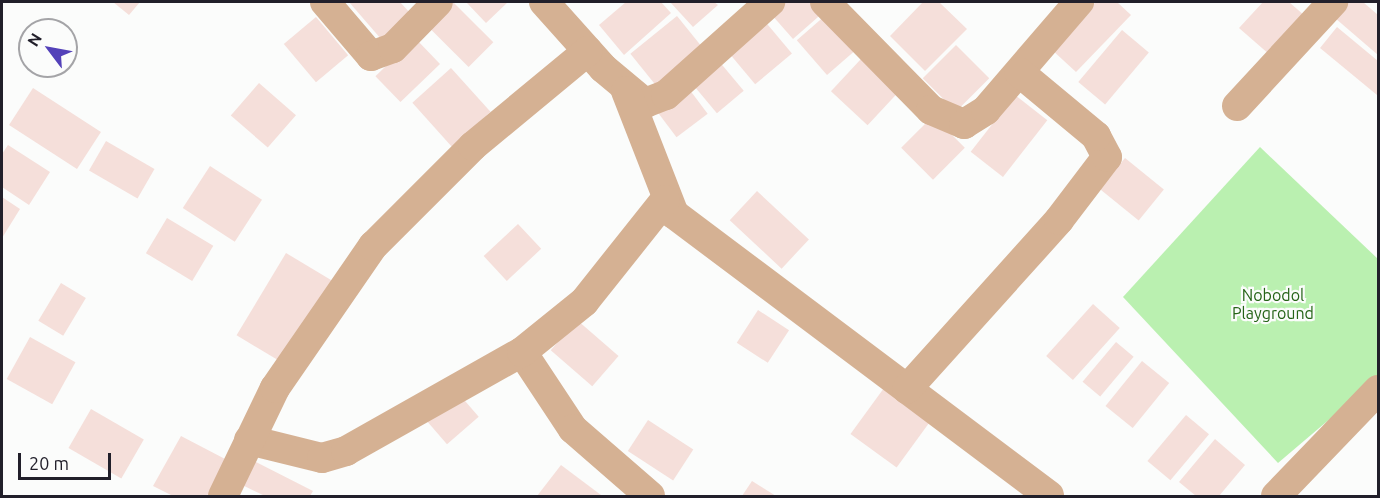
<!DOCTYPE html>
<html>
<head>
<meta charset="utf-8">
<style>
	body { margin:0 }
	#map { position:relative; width:1380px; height:498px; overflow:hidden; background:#fbfcfb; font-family:Ubuntu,sans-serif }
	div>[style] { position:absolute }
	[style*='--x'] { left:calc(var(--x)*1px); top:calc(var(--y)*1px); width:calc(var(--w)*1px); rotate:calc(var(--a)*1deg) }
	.green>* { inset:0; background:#baf0b0 }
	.building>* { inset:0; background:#f5dfda; transform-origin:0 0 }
	.minor>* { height:30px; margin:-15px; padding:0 15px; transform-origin:15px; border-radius:15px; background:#d5b193 }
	span { translate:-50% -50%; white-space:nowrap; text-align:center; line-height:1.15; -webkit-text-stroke:4.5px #fbfcfb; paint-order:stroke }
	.park-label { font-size:16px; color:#246316 }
	.frame { position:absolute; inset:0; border:3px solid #211f2a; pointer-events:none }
	.north { position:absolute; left:18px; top:18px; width:60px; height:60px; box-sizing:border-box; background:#fbfcfb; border:2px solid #a4a4a7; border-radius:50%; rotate:302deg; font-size:16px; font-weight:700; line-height:24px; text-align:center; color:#211f2a }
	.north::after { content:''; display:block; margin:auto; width:21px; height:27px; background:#5341b9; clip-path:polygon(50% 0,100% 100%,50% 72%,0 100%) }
	.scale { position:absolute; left:18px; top:453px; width:93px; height:27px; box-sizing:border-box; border:3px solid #211f2a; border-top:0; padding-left:8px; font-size:18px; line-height:21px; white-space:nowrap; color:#211f2a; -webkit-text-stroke:4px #fbfcfb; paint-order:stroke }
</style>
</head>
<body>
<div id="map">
	<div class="green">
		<div style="clip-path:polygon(1260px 147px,1378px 259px,1378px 378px,1278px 463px,1123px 297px)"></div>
	</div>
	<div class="building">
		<div style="clip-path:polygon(113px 2px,140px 2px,129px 15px)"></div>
		<div style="clip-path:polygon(349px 2px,400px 2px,411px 14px,381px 39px)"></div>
		<div style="left:453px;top:2px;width:57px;height:35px;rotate:45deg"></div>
		<div style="clip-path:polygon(466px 2px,508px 2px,486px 23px)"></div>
		<div style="clip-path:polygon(626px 2px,661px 2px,671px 13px,624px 55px,599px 25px)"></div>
		<div style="clip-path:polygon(670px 2px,714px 2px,718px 5px,693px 27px)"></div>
		<div style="clip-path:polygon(785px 2px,819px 2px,826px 10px,793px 39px,771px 14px)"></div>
		<div style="clip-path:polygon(923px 2px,939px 2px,967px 29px,925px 71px,890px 36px)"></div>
		<div style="clip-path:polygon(1096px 2px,1117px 2px,1131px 15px,1076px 72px,1051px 49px)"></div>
		<div style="clip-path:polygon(1263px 2px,1289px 2px,1305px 16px,1270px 55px,1239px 28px)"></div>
		<div style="clip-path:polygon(1349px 2px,1363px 2px,1378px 15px,1378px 55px,1335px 18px)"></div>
		<div style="left:827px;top:14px;width:46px;height:40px;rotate:49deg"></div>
		<div style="left:677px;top:16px;width:43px;height:60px;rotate:51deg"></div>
		<div style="left:316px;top:17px;width:50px;height:42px;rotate:50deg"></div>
		<div style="left:763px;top:19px;width:45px;height:48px;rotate:50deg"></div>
		<div style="clip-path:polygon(1337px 27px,1378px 61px,1377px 95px,1320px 48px)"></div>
		<div style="left:1122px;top:30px;width:35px;height:68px;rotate:40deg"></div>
		<div style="left:415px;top:38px;width:36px;height:55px;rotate:46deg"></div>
		<div style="left:956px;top:45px;width:47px;height:47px;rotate:45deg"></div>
		<div style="left:861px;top:59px;width:50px;height:44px;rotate:43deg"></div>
		<div style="left:718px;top:60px;width:40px;height:35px;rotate:50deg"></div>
		<div style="left:451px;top:68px;width:59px;height:52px;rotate:48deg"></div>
		<div style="left:259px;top:83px;width:49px;height:43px;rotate:41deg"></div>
		<div style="left:686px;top:85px;width:36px;height:39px;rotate:53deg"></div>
		<div style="left:33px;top:88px;width:81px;height:44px;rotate:33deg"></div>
		<div style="left:1015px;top:95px;width:41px;height:72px;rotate:38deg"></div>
		<div style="left:933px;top:116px;width:45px;height:45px;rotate:45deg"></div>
		<div style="left:106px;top:141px;width:56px;height:34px;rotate:30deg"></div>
		<div style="clip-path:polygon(8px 145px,50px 172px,29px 205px,2px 187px,2px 154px)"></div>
		<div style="left:1125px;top:158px;width:50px;height:40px;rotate:39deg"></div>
		<div style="left:210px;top:166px;width:62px;height:50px;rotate:33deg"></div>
		<div style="left:757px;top:191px;width:71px;height:40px;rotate:43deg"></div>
		<div style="clip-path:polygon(2px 197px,20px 209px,2px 238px)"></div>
		<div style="left:167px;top:218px;width:54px;height:41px;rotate:31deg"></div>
		<div style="left:518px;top:224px;width:34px;height:47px;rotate:47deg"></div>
		<div style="left:286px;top:253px;width:54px;height:96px;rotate:31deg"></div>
		<div style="left:61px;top:283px;width:29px;height:44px;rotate:31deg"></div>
		<div style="left:1093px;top:304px;width:36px;height:70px;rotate:42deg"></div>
		<div style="left:758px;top:310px;width:37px;height:39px;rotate:33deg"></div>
		<div style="left:577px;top:320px;width:55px;height:40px;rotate:41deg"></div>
		<div style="left:30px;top:337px;width:52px;height:48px;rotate:29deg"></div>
		<div style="left:1116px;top:342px;width:23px;height:52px;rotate:40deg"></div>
		<div style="left:1142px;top:361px;width:35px;height:58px;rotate:39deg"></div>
		<div style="left:884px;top:388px;width:57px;height:57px;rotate:36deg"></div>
		<div style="left:459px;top:394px;width:30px;height:42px;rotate:49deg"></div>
		<div style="left:91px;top:409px;width:61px;height:45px;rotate:30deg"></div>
		<div style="left:1186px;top:415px;width:30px;height:60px;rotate:40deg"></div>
		<div style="left:648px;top:420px;width:54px;height:37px;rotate:33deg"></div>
		<div style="clip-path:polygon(181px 436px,227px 460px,207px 496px,173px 496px,153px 486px)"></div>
		<div style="clip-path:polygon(1215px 439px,1245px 465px,1219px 496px,1196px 496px,1179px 482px)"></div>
		<div style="clip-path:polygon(250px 459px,313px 491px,310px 496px,265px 496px,238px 483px)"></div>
		<div style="clip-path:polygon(561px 465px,601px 495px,599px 496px,537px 496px)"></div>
		<div style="clip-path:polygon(752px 481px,776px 496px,742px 496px)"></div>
	</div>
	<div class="minor">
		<div style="--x:325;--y:2;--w:71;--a:49.6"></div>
		<div style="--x:371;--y:56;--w:23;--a:-20"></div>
		<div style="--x:393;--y:48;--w:64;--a:-45.6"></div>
		<div style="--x:544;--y:2;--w:89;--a:48.2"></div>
		<div style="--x:603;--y:68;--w:55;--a:39.8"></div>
		<div style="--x:645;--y:103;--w:22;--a:-21"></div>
		<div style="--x:666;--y:95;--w:140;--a:-41.8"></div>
		<div style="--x:825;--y:2;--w:151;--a:45.5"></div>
		<div style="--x:931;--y:110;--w:36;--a:23"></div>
		<div style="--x:964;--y:124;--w:26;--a:-32"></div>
		<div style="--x:986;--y:110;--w:143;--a:-49.3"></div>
		<div style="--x:626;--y:91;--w:132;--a:68.7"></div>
		<div style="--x:674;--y:214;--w:469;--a:36.9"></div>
		<div style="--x:1237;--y:106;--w:142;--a:-47.3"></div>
		<div style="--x:522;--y:352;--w:92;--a:56.5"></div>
		<div style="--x:573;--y:429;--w:102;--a:41"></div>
		<div style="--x:907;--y:389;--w:227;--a:-48"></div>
		<div style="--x:1059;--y:220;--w:79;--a:-52.7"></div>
		<div style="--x:1107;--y:157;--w:24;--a:-118"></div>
		<div style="--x:1096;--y:136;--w:99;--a:-140.3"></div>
		<div style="--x:249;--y:440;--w:75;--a:13.9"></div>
		<div style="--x:322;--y:458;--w:25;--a:-16"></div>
		<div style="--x:346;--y:451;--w:202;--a:-29.4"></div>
		<div style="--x:522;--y:352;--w:80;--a:-38.9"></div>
		<div style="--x:584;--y:302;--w:130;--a:-51.5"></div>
		<div style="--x:223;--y:496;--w:120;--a:-64.3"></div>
		<div style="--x:275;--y:388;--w:173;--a:-55.4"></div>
		<div style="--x:373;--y:246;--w:141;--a:-45"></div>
		<div style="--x:473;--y:146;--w:149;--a:-39.6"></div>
		<div style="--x:1276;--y:496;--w:147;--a:-46.1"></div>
	</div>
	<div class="park-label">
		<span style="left:1273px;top:304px">Nobodol<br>Playground</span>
	</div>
	<div class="frame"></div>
	<div class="north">N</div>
	<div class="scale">20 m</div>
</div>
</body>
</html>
